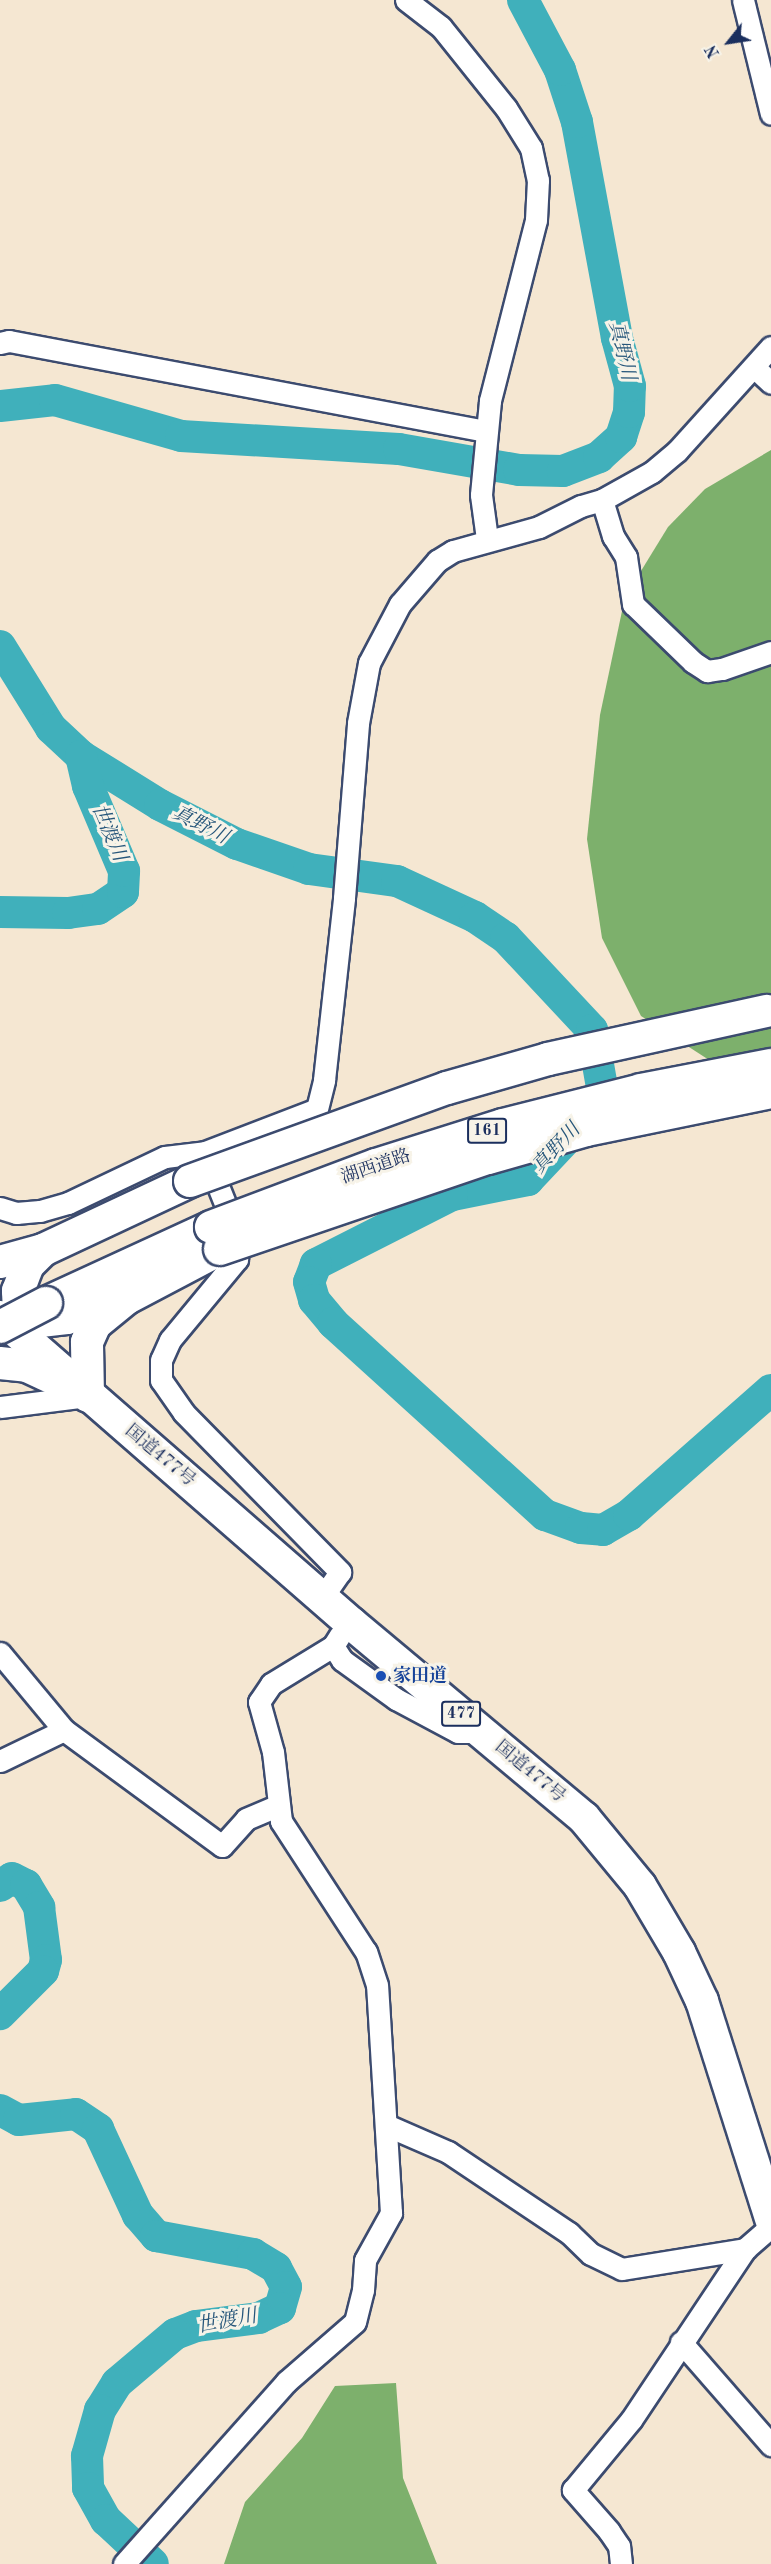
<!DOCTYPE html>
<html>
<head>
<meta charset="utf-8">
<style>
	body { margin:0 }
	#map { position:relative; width:771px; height:2564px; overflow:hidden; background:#f5e7d2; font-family:"Old Standard TT","Noto Serif JP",serif }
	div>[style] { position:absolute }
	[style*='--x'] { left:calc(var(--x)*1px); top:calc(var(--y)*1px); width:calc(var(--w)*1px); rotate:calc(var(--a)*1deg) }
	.forest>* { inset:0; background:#7db06c }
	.river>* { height:32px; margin:-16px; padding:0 16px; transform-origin:16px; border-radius:16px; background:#40b0bb }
	.roads { filter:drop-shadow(2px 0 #3c4b6f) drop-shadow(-2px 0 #3c4b6f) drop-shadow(0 2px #3c4b6f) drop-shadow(0 -2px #3c4b6f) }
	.minor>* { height:21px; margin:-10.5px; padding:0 10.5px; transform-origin:10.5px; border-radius:10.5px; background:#fff }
	.highway>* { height:32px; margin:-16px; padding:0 16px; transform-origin:16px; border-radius:16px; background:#fff }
	.bridges { filter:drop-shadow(2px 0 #3c4b6f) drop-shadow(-2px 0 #3c4b6f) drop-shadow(0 2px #3c4b6f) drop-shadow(0 -2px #3c4b6f) }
	.highway-bridge>* { height:32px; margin:-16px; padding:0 16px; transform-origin:16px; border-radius:16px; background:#fff }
	.dots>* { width:16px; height:16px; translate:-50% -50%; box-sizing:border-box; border:3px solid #f7f3e8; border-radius:50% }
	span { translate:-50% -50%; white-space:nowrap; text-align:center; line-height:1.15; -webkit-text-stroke:6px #f7f3e8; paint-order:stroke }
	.shield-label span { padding:2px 4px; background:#f7f3e8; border:2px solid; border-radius:4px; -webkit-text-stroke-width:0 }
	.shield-label { font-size:16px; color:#1b2f5e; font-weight:700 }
	.street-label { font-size:18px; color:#1b2f5e }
	.transit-label { font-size:18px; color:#164399; font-weight:700 }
	.left { translate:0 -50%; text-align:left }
	.water-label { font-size:20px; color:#26567a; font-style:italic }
	.north { position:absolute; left:699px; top:12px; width:60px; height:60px; -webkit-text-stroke:4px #f7f3e8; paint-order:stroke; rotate:240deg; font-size:16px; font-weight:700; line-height:24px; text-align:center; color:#1b2f5e }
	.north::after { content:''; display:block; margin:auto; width:21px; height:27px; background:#1b2f5e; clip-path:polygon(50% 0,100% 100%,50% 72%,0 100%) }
</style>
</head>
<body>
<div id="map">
	<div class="forest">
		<div style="clip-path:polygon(771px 450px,771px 1100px,641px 1016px,602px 938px,587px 839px,600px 715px,625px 597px,668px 527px,705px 489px)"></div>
		<div style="clip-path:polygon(396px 2383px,403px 2478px,437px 2564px,224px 2564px,245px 2502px,302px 2438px,335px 2386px)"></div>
	</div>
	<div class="river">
		<div style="--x:0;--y:406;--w:55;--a:-6.2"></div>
		<div style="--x:55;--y:400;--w:131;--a:15.9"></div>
		<div style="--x:181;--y:436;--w:218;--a:3.4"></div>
		<div style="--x:399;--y:449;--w:122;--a:9.9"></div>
		<div style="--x:519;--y:470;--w:44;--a:1.3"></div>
		<div style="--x:563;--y:471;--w:39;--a:-21"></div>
		<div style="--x:599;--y:457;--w:30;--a:-42"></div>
		<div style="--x:621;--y:437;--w:26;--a:-72"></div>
		<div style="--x:629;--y:412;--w:26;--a:-88"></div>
		<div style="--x:630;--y:386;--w:50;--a:-105.2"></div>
		<div style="--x:617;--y:338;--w:220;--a:-100.5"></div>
		<div style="--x:577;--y:122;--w:55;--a:-108.1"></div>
		<div style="--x:560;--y:70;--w:79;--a:-117.9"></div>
		<div style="--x:0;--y:646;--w:97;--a:58.1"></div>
		<div style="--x:51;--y:728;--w:41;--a:43"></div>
		<div style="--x:81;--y:756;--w:93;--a:31.8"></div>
		<div style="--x:160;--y:805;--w:86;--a:26.9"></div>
		<div style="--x:237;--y:844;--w:76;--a:19.1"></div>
		<div style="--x:309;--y:869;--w:89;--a:7.8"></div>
		<div style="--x:397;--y:881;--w:86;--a:24.8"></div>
		<div style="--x:475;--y:917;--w:37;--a:34"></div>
		<div style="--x:506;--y:938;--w:126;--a:46.9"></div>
		<div style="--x:592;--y:1030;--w:70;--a:80.1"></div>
		<div style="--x:604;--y:1099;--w:111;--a:133.2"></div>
		<div style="--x:528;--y:1180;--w:77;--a:168.8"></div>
		<div style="--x:452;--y:1195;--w:153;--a:153.1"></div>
		<div style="--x:316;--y:1264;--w:19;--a:111"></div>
		<div style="--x:309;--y:1282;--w:19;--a:74"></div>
		<div style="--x:314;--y:1300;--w:30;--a:50"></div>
		<div style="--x:333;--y:1323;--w:286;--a:42.2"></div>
		<div style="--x:545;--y:1515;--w:38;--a:20"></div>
		<div style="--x:581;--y:1528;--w:22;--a:5"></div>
		<div style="--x:603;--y:1530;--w:30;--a:-30"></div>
		<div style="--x:629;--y:1515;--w:189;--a:-41.4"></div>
		<div style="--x:0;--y:912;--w:68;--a:0.8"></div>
		<div style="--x:68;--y:913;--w:30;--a:-8"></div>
		<div style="--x:98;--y:909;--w:30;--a:-34"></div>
		<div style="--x:123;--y:892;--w:21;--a:-87"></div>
		<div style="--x:124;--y:871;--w:92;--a:-113"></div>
		<div style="--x:88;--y:786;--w:31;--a:-103"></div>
		<div style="--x:0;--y:1886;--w:14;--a:-34"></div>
		<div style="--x:12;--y:1878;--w:16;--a:27"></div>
		<div style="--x:26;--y:1885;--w:26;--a:59"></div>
		<div style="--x:39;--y:1907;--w:53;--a:82.5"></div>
		<div style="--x:46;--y:1960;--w:11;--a:105"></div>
		<div style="--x:43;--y:1971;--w:61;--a:135"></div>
		<div style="--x:0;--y:2110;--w:21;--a:28"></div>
		<div style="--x:19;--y:2120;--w:57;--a:-6"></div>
		<div style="--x:76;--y:2114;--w:27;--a:34"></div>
		<div style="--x:98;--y:2129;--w:95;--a:65.1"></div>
		<div style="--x:138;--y:2215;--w:28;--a:49"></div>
		<div style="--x:156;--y:2236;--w:99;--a:10.5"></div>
		<div style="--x:253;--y:2254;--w:27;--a:31"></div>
		<div style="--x:276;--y:2268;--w:21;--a:62"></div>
		<div style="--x:286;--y:2287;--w:22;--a:106"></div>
		<div style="--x:280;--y:2308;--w:23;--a:155"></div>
		<div style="--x:259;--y:2318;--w:64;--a:172.8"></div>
		<div style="--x:196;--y:2326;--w:22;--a:159"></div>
		<div style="--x:175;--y:2334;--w:76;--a:139.8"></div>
		<div style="--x:117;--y:2383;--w:32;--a:122"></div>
		<div style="--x:100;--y:2410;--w:48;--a:105.8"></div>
		<div style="--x:87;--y:2456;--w:32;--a:88"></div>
		<div style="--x:88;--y:2488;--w:37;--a:61"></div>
		<div style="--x:106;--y:2520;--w:64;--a:43.1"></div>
	</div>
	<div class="roads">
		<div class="minor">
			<div style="--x:406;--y:0;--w:44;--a:37.6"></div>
			<div style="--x:441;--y:27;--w:104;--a:51.3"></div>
			<div style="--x:506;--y:108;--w:47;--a:58"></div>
			<div style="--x:531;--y:148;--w:33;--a:78"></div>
			<div style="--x:538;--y:180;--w:40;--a:92.9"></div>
			<div style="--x:536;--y:220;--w:187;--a:104.3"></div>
			<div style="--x:490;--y:401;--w:94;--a:95.5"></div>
			<div style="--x:481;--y:495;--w:44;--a:82.2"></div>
			<div style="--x:743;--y:0;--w:117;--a:76.2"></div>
			<div style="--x:0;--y:343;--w:9;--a:-13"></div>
			<div style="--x:9;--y:341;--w:485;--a:10.7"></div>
			<div style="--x:754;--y:367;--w:23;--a:43"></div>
			<div style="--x:602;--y:500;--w:38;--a:73"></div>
			<div style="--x:613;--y:536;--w:25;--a:58"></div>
			<div style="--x:626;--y:557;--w:48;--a:81.5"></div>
			<div style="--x:633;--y:604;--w:83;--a:44"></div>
			<div style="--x:693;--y:662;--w:17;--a:33"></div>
			<div style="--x:707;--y:671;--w:15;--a:-8"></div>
			<div style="--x:722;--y:669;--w:52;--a:-19.1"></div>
			<div style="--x:208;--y:1161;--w:81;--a:68.2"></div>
			<div style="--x:238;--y:1236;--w:23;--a:92"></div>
			<div style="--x:237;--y:1259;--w:105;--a:129.6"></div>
			<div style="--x:170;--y:1340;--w:22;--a:114"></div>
			<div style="--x:161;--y:1360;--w:20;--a:90"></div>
			<div style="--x:161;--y:1380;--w:40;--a:55.1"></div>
			<div style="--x:184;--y:1413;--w:223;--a:45.5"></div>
			<div style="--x:340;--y:1572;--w:32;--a:125"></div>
			<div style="--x:0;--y:1208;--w:17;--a:17"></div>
			<div style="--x:16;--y:1213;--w:24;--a:-5"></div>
			<div style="--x:40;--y:1211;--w:29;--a:-16"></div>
			<div style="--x:68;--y:1203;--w:107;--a:-25.4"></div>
			<div style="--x:165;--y:1157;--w:40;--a:-7.1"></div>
			<div style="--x:205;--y:1152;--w:120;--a:-21"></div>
			<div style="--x:317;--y:1109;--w:30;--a:-76"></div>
			<div style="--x:324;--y:1080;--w:183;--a:-83.7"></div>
			<div style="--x:344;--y:898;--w:176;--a:-85.4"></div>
			<div style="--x:358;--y:723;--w:61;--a:-79.6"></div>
			<div style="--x:369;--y:663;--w:67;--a:-62.3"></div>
			<div style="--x:400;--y:604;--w:57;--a:-49.3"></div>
			<div style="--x:437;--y:561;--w:19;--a:-32"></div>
			<div style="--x:453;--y:551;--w:89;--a:-15.6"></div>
			<div style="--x:539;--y:527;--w:47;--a:-26.6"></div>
			<div style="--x:581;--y:506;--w:22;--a:-16"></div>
			<div style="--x:602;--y:500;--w:57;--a:-29.2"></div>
			<div style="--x:652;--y:472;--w:33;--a:-40"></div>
			<div style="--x:677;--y:451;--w:140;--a:-47.9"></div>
			<div style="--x:0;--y:1407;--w:89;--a:-7.1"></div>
			<div style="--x:340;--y:1635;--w:13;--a:122"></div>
			<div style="--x:333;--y:1646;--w:17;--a:57"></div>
			<div style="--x:342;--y:1660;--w:67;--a:35.8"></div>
			<div style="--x:396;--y:1699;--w:70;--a:28"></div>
			<div style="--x:458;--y:1732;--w:24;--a:0"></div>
			<div style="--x:0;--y:1653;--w:100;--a:50.3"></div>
			<div style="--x:64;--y:1730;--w:196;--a:36.3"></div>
			<div style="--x:222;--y:1846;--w:36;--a:-48"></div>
			<div style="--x:246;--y:1819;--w:34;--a:-23"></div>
			<div style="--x:0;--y:1761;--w:71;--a:-25.8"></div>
			<div style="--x:386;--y:2125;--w:68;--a:23.5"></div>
			<div style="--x:448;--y:2152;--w:146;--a:33.8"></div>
			<div style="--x:569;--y:2233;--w:30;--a:44"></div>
			<div style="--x:591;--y:2254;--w:34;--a:26"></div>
			<div style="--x:622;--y:2269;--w:125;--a:-9.2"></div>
			<div style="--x:681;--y:2342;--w:137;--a:48.9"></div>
			<div style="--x:124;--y:2564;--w:244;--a:-48.3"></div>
			<div style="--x:286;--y:2382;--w:91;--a:-41"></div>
			<div style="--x:355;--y:2322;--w:33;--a:-76"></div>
			<div style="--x:363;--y:2290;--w:30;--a:-86"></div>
			<div style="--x:365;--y:2260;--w:54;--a:-61"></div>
			<div style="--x:391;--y:2213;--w:228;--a:-93.5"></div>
			<div style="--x:377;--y:1985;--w:35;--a:-108"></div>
			<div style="--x:366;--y:1952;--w:156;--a:-123"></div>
			<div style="--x:281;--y:1821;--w:69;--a:-96.6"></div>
			<div style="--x:273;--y:1752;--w:52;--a:-105.6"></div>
			<div style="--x:259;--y:1702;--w:22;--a:-56"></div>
			<div style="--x:271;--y:1684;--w:73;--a:-31.5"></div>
			<div style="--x:621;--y:2564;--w:18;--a:-96"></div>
			<div style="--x:619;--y:2546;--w:18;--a:-124"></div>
			<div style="--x:609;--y:2531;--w:55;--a:-131.3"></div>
			<div style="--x:573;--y:2490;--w:91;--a:-50.4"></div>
			<div style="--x:631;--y:2420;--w:206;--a:-56.3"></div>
			<div style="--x:745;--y:2249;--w:35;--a:-41"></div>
		</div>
		<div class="highway">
			<div style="--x:0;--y:1262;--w:45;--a:-15.6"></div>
			<div style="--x:43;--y:1250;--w:162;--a:-25.1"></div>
			<div style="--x:46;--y:1303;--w:182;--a:-24.7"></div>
			<div style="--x:0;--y:1317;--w:467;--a:41.1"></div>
			<div style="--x:352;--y:1624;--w:302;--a:39.9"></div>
			<div style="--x:584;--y:1818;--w:88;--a:50.5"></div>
			<div style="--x:640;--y:1886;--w:77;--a:59.4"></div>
			<div style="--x:679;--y:1952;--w:54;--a:64.9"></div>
			<div style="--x:702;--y:2001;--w:229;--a:72.4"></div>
			<div style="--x:23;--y:1323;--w:44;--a:-6.5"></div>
			<div style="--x:67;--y:1318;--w:51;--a:-18.4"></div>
			<div style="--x:29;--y:1341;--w:32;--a:-108"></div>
			<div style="--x:19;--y:1311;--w:20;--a:-93"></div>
			<div style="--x:18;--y:1291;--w:28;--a:-69"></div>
			<div style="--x:28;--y:1265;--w:21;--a:-45"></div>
			<div style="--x:0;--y:1363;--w:27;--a:6"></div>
			<div style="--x:27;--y:1366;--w:38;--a:25"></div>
			<div style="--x:88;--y:1396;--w:54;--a:-91.1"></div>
			<div style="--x:87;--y:1342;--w:20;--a:-66"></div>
			<div style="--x:95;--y:1324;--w:41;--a:-39.1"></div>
			<div style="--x:127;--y:1298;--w:105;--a:-27.8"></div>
		</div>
	</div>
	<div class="bridges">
		<div class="highway-bridge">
			<div style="--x:190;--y:1181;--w:273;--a:-19.9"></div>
			<div style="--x:447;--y:1088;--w:105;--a:-16"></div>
			<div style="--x:548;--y:1059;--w:224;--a:-12.4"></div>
			<div style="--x:211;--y:1227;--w:176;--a:-20.6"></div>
			<div style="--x:376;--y:1165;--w:133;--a:-17.5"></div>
			<div style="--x:503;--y:1125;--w:142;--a:-14.2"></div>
			<div style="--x:641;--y:1090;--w:132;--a:-10.9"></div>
			<div style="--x:220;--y:1249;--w:283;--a:-18.8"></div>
			<div style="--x:488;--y:1158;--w:102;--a:-15.9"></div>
			<div style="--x:586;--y:1130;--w:189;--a:-11.6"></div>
			<div style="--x:0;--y:1327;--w:52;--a:-27.6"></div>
		</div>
	</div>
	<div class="dots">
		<div style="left:381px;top:1676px;background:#1a4fb4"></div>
	</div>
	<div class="shield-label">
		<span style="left:487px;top:1131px">161</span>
		<span style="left:461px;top:1714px">477</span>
	</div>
	<div class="street-label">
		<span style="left:376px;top:1167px;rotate:-19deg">湖西道路</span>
		<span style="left:160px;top:1456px;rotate:40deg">国道477号</span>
		<span style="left:530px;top:1772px;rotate:40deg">国道477号</span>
	</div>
	<div class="transit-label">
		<span class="left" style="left:393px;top:1676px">家田道</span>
	</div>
	<div class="water-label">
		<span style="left:621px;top:351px;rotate:77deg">真野川</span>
		<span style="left:200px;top:826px;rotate:27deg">真野川</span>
		<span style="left:108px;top:833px;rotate:67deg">世渡川</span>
		<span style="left:557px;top:1149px;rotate:-47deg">真野川</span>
		<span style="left:227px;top:2322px;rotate:-10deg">世渡川</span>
	</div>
	<div class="north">N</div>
</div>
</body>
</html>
